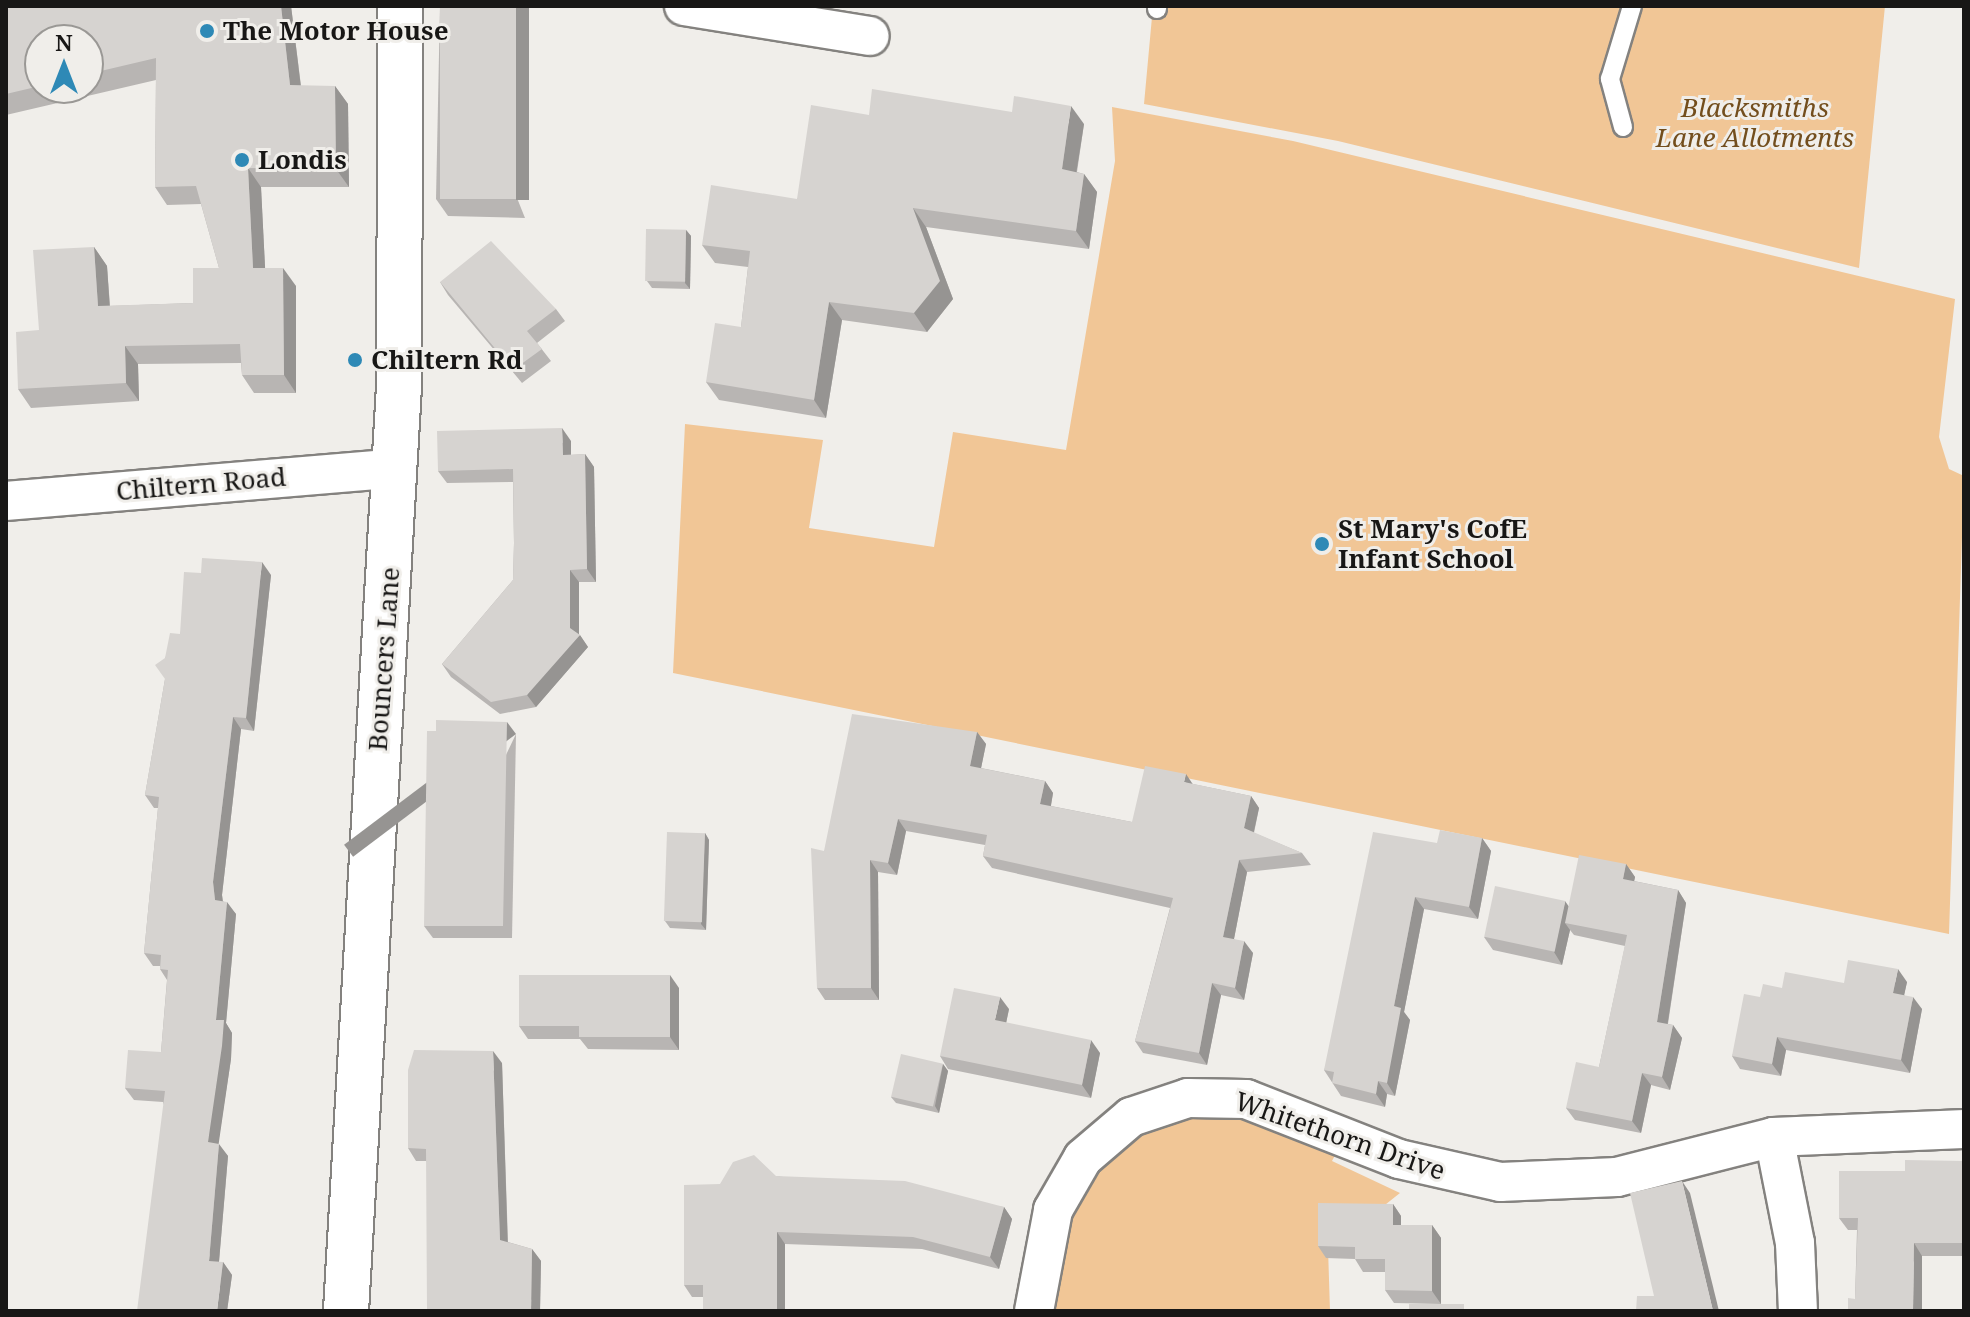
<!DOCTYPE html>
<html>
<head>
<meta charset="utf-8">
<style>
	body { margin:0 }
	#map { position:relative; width:1970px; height:1317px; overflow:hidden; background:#f0eeea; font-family:"Noto Serif",serif }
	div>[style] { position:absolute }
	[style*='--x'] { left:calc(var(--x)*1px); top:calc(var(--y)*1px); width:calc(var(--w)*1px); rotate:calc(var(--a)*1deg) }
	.green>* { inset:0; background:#f1c696 }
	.roads { filter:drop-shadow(2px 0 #84827f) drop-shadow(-2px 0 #84827f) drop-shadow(0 2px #84827f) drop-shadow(0 -2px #84827f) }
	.service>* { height:18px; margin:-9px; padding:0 9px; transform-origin:9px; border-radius:9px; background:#fff }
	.minor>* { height:38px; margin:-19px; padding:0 19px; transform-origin:19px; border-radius:19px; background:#fff }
	.tertiary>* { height:44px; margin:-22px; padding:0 22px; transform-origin:22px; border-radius:22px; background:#fff }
	.wall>* { inset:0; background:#b8b5b3 }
	.shaded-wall>* { inset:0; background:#969492; transform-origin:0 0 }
	.building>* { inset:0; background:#d6d3d0; transform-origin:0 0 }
	.dots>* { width:22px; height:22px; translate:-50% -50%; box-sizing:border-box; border:4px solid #f0eeea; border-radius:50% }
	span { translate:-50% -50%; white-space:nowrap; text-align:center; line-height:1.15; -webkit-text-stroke:6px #f0eeea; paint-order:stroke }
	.poi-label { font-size:26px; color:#181716; font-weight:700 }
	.left { translate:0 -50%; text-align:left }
	.park-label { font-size:26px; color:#734e1d; font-style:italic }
	.street-label { font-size:26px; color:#181716 }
	.frame { position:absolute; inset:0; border:8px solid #181716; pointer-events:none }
	.north { position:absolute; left:24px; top:24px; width:80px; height:80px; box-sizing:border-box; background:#f0eeea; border:2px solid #9a9895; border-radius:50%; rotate:0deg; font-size:22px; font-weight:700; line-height:32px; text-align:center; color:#181716 }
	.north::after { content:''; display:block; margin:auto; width:28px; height:36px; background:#2e89b6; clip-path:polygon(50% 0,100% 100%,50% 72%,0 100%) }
</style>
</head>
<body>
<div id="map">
	<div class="green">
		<div style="clip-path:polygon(1153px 6px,1885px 6px,1859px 268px,1338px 141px,1144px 104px)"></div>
		<div style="clip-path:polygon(1112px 107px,1293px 141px,1955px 299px,1939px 437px,1949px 469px,1964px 476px,1949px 934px,673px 673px,685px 424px,823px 440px,809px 528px,934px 547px,953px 432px,1066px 450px,1115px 161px)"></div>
		<div style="clip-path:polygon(1188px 1098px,1345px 1136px,1332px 1161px,1400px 1193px,1371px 1216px,1327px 1216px,1330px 1311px,1034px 1311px,1066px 1183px)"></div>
	</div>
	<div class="roads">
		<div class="service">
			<div style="--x:1157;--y:9;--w:3;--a:-90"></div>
			<div style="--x:1623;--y:127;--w:50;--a:-105.2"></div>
			<div style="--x:1610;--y:79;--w:76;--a:-73.2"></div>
		</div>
		<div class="minor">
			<div style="--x:684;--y:6;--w:188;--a:9.2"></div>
			<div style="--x:6;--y:501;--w:391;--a:-4.8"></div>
			<div style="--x:1774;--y:1137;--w:108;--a:78.8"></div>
			<div style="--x:1795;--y:1243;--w:68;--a:87.5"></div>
			<div style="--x:1034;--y:1311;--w:103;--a:-79.3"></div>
			<div style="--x:1053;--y:1210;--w:60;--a:-60"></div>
			<div style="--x:1083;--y:1158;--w:63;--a:-40.5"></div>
			<div style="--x:1131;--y:1117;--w:60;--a:-18.4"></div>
			<div style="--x:1188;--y:1098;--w:58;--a:1"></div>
			<div style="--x:1246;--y:1099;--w:164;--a:21.4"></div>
			<div style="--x:1399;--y:1159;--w:104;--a:12.8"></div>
			<div style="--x:1500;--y:1182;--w:117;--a:-2.4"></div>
			<div style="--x:1617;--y:1177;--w:162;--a:-14.3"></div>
			<div style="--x:1774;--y:1137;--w:190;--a:-2.4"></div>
		</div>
		<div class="tertiary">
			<div style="--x:346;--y:1311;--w:927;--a:-86.72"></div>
			<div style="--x:399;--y:386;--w:380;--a:-89.8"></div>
		</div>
	</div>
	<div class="wall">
		<div style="clip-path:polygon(evenodd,6px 6px,291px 6px,301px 86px,335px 86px,348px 104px,349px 187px,261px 187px,265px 268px,296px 286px,296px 393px,254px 393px,242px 375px,241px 363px,138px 364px,139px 401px,31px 408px,18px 389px,39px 330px,94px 247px,107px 266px,110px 306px,193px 303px,219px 268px,201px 204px,167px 205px,155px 187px,156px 80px,6px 115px,6px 6px,40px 40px,88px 40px,88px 88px,40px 88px,40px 40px)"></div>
		<div style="clip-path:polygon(440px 6px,525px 218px,448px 216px,436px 199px)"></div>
		<div style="clip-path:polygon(869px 115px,1084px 124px,1077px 172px,1084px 174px,1097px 192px,1089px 249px,926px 227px,953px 299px,927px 332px,842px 320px,826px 418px,719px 400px,706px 382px,741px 327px,748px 267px,715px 263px,702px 245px,797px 199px)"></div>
		<div style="clip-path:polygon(686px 230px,691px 236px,690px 289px,652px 288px,647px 281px)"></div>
		<div style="clip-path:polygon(440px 282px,556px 309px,565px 321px,537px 343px,551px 361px,522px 383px,448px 295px)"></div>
		<div style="clip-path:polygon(571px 441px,571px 455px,585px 454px,594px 467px,596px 582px,579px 582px,579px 634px,588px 647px,536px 707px,500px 714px,451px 677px,442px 664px,513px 580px,514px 543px,513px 482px,447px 483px,438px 471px)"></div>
		<div style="clip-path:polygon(201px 573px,271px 575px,254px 731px,241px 729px,222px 895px,223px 901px,236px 914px,226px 1023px,232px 1033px,231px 1059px,218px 1144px,228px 1156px,219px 1262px,223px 1262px,232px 1275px,227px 1311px,163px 1102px,134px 1100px,125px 1088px,161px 1052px,167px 980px,160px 969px,160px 966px,153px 966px,144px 953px,158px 808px,154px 808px,145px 795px,165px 679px,165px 658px,180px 634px)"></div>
		<div style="clip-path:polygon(977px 732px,986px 744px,981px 768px,1045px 781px,1053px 793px,1051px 806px,1132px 822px,1193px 784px,1251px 796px,1259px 808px,1254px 833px,1302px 853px,1311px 865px,1247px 872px,1234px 939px,1253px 953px,1244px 1000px,1221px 995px,1207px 1065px,1143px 1053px,1135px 1041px,1170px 908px,992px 868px,983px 856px,985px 845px,906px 831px,897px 875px,878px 872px,879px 1000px,825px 1000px,817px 988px,824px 851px)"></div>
		<div style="clip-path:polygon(516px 734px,512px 938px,433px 938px,424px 926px)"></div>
		<div style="clip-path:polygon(705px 833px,709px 840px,706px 930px,670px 928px,665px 921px)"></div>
		<div style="clip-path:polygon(1482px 838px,1491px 851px,1478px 919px,1424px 909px,1404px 1012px,1410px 1020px,1395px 1096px,1387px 1094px,1385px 1107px,1341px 1096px,1324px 1070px,1437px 843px)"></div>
		<div style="clip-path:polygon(1626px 864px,1635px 877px,1634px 881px,1678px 890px,1686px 903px,1668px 1024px,1673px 1025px,1682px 1038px,1670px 1090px,1651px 1085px,1641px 1133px,1575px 1120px,1566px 1108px,1599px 1067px,1625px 946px,1574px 935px,1570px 930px,1562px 965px,1493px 950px,1484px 937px,1569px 906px)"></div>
		<div style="clip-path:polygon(1907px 982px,1904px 995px,1922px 1009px,1910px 1073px,1786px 1050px,1781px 1076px,1740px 1069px,1732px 1056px,1760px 997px,1782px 988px,1844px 983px)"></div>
		<div style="clip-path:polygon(679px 988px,679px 1050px,588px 1049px,580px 1039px,528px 1039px,519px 1026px)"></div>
		<div style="clip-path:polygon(1009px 1009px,1006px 1023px,1100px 1053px,1091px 1098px,948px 1069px,940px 1056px)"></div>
		<div style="clip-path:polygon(502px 1063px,508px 1242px,532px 1249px,541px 1261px,540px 1311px,426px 1161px,416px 1161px,408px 1148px)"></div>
		<div style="clip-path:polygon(943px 1064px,948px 1071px,939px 1113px,896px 1103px,891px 1097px)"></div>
		<div style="clip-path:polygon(1964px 1161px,1964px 1256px,1922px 1256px,1855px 1299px,1857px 1230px,1848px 1230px,1839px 1218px,1905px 1171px)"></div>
		<div style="clip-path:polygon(776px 1176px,1004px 1207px,1012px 1219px,999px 1269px,922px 1249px,785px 1244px,785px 1311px,703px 1297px,692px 1297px,684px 1285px,720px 1184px)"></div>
		<div style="clip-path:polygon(1393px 1204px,1401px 1216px,1401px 1225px,1432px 1225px,1441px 1238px,1441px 1304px,1394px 1303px,1385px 1290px,1385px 1272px,1363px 1272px,1355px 1259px,1326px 1258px,1318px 1246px)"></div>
	</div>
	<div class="shaded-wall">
		<div style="clip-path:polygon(281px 6px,291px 6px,303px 104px,290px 85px)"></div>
		<div style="left:516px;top:6px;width:13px;height:194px"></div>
		<div style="clip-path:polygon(335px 86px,348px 104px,349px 187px,336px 169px)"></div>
		<div style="clip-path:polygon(1071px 106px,1084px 124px,1074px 187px,1062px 169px)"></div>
		<div style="clip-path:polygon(248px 168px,261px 187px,266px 286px,253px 268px)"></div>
		<div style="clip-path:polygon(1084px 174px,1097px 192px,1089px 249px,1076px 231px)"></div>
		<div style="clip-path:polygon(913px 208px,926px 227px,953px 299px,927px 332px,914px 313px)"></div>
		<div style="clip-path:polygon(686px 230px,691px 236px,690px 289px,685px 283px)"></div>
		<div style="clip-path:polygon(94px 247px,107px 266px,111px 325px,98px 306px)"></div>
		<div style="clip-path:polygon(283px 268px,296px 286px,296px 393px,284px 375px)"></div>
		<div style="clip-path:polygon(829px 302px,842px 320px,826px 418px,814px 400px)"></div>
		<div style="clip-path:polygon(125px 346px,138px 364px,139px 401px,126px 383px)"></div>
		<div style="clip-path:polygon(562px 428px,571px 441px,571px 468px,563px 455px)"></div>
		<div style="clip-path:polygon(585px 454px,594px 467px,596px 582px,587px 569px)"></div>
		<div style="clip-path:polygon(262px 562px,271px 575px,254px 731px,246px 718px)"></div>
		<div style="clip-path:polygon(570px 570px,579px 582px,579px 636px,580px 635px,588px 647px,536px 707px,527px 695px,570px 628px)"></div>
		<div style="clip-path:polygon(233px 717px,241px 729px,222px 895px,224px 913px,215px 900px,213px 882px)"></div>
		<div style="left:507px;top:722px;width:15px;height:204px;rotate:53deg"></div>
		<div style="clip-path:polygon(977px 732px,986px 744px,979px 778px,970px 766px)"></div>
		<div style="clip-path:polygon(1186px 774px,1194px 786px,1184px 782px)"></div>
		<div style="clip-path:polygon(1045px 781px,1053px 793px,1049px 816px,1040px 804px)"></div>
		<div style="clip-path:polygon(1251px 796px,1259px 808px,1252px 840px,1244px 828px)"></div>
		<div style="clip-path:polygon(898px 819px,906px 831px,897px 875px,888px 863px)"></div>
		<div style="clip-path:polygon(705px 833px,709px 840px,706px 930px,701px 924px)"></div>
		<div style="clip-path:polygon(1482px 838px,1491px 851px,1478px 919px,1469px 907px)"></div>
		<div style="clip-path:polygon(870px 860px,878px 872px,879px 1000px,871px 988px)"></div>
		<div style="clip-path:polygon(1239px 860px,1247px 872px,1232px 949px,1223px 937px)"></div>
		<div style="clip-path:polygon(1626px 864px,1635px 877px,1632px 892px,1623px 879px)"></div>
		<div style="clip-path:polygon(1678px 890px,1686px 903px,1666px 1034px,1657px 1022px)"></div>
		<div style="clip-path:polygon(1415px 897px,1424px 909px,1404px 1012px,1410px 1020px,1395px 1096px,1387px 1083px,1394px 1006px)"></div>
		<div style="clip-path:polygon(1565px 901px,1574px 914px,1565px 923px,1570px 930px,1562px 965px,1554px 952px)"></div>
		<div style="clip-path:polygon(227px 902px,236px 914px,226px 1023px,232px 1033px,231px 1059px,217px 1155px,208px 1142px,216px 1020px)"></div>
		<div style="clip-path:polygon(1244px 941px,1253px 953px,1244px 1000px,1235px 988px)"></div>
		<div style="clip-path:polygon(1898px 969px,1907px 982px,1902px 1005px,1893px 993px)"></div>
		<div style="clip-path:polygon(670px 975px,679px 988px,679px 1050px,670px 1037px)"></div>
		<div style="clip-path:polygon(1212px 983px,1221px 995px,1207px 1065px,1199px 1053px)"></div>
		<div style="clip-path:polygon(1000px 997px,1009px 1009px,1004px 1033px,995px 1020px)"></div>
		<div style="clip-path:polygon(1913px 997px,1922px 1009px,1910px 1073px,1901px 1060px)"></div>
		<div style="clip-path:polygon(1673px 1025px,1682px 1038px,1670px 1090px,1662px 1077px)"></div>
		<div style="clip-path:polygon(1777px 1037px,1786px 1050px,1781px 1076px,1772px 1064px)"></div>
		<div style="clip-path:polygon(1091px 1040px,1100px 1053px,1091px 1098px,1082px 1085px)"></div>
		<div style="clip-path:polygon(493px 1051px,502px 1063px,508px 1253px,500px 1240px)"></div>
		<div style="clip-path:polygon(943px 1064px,948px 1071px,939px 1113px,935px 1106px)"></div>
		<div style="clip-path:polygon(1642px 1073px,1651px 1085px,1641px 1133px,1632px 1121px)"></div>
		<div style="clip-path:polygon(1378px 1081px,1387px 1094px,1385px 1107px,1376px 1094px)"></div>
		<div style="clip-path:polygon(219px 1144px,228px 1156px,218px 1273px,209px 1261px)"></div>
		<div style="clip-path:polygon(1682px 1181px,1690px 1193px,1719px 1311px,1713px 1311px)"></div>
		<div style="clip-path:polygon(1393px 1204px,1401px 1216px,1401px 1238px,1393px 1225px)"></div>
		<div style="clip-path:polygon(1004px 1207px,1012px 1219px,999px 1269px,990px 1257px)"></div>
		<div style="clip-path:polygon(1432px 1225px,1441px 1238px,1441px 1304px,1432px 1291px)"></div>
		<div style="clip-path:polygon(777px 1232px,785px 1244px,785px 1311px,777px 1311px)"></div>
		<div style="clip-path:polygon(1914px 1243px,1922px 1256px,1922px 1311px,1913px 1311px)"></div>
		<div style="clip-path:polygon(532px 1249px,541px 1261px,540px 1311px,531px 1311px)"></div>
		<div style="clip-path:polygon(223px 1262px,232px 1275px,227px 1311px,217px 1311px)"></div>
	</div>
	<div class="building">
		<div style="clip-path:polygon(6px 6px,281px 6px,290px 85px,335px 86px,336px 169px,248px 168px,253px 268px,283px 268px,284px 375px,242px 375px,240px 344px,125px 346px,126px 383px,18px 389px,16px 332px,39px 330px,33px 250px,94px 247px,98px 306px,193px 303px,193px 268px,219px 268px,196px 186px,155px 187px,156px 58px,88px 74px,88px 40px,40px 40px,40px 86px,6px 94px)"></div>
		<div style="left:440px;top:6px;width:76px;height:193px"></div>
		<div style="clip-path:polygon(872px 89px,1012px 112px,1014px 96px,1071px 106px,1062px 169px,1084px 174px,1076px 231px,913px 208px,940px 281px,914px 313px,829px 302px,814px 400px,706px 382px,715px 323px,741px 327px,750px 251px,702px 245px,711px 185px,797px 199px,811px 105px,869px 115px)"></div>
		<div style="left:646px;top:229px;width:40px;height:52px;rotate:1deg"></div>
		<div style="clip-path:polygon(491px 241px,556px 309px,527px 331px,542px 349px,513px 370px,440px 282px)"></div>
		<div style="clip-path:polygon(562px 428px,563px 455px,585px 454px,587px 569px,570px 570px,570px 628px,580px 635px,527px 695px,491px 702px,442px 664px,513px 580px,514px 543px,513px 469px,438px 471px,437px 431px)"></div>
		<div style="clip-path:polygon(202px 558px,262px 562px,246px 718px,233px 717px,213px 882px,215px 900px,227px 902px,216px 1020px,224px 1020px,222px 1046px,208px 1142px,219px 1144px,209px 1261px,223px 1262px,217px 1311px,137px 1311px,165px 1091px,125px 1088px,128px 1050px,161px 1052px,168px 970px,160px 969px,161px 955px,144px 953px,159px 797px,145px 795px,165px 679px,155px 665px,165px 658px,170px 633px,180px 634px,184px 572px,201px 573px)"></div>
		<div style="clip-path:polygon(852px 714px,977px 732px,970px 766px,1045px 781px,1040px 804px,1132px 822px,1145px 766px,1186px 774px,1184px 782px,1251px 796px,1244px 828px,1302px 853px,1239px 860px,1223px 937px,1244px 941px,1235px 988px,1212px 983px,1199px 1053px,1135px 1041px,1173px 898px,983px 856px,987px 835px,898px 819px,888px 863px,870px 860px,871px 988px,817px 988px,811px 848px,824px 851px)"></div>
		<div style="clip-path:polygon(436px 720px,507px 722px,503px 926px,424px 926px,427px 731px,436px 731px)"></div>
		<div style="clip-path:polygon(1440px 830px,1482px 838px,1469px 907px,1415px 897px,1394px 1006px,1401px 1008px,1387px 1083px,1378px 1081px,1376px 1094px,1332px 1083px,1334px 1072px,1324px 1070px,1373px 832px,1437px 843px)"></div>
		<div style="left:667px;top:832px;width:38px;height:89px;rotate:2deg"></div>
		<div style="clip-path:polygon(1579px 855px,1626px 864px,1623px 879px,1678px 890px,1657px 1022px,1673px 1025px,1662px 1077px,1642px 1073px,1632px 1121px,1566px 1108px,1576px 1062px,1599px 1067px,1627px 935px,1565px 923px)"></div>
		<div style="left:1495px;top:886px;width:72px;height:52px;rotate:12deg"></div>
		<div style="clip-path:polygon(1848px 960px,1898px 969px,1893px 993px,1913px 997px,1901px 1060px,1777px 1037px,1772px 1064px,1732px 1056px,1744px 994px,1760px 997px,1763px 984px,1782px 988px,1785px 972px,1844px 983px)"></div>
		<div style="clip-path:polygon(519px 975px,670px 975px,670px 1037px,579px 1037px,579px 1026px,519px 1026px)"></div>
		<div style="clip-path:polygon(954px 988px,1000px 997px,995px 1020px,1091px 1040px,1082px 1085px,940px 1056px)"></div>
		<div style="clip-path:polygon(414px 1050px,493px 1051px,500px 1240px,532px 1249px,531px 1311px,427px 1311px,426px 1149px,408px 1148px,408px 1070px)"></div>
		<div style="left:901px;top:1054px;width:43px;height:44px;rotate:13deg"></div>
		<div style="clip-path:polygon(754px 1155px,776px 1176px,905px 1181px,1004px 1207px,990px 1257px,913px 1237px,777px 1232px,777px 1311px,703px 1311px,703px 1285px,684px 1285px,684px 1185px,720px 1184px,733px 1162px)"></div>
		<div style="clip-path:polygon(1905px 1160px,1964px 1161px,1964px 1243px,1914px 1243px,1913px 1311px,1848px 1311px,1848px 1298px,1855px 1299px,1858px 1218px,1839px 1218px,1839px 1171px,1905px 1171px)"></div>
		<div style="clip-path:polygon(1682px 1181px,1713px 1311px,1636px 1311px,1637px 1296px,1654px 1296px,1630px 1193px)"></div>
		<div style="clip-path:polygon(1318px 1203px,1393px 1204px,1393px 1225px,1432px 1225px,1432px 1291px,1385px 1290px,1385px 1259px,1355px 1259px,1355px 1247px,1318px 1246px)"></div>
		<div style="left:1409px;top:1304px;width:55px;height:7px"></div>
	</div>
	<div class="dots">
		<div style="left:207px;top:31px;background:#2e89b6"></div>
		<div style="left:242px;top:160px;background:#2e89b6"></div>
		<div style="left:355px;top:360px;background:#2e89b6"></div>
		<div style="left:1322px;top:544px;background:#2e89b6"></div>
	</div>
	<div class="poi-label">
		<span class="left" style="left:223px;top:31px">The Motor House</span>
		<span class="left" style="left:258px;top:160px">Londis</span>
		<span class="left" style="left:371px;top:360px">Chiltern Rd</span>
		<span class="left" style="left:1338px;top:544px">St Mary's CofE<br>Infant School</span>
	</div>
	<div class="park-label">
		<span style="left:1755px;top:123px">Blacksmiths<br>Lane Allotments</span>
	</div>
	<div class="street-label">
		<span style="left:201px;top:484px;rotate:-5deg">Chiltern Road</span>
		<span style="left:384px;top:659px;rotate:-86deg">Bouncers Lane</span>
		<span style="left:1340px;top:1136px;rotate:19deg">Whitethorn Drive</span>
	</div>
	<div class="frame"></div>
	<div class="north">N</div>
</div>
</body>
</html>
